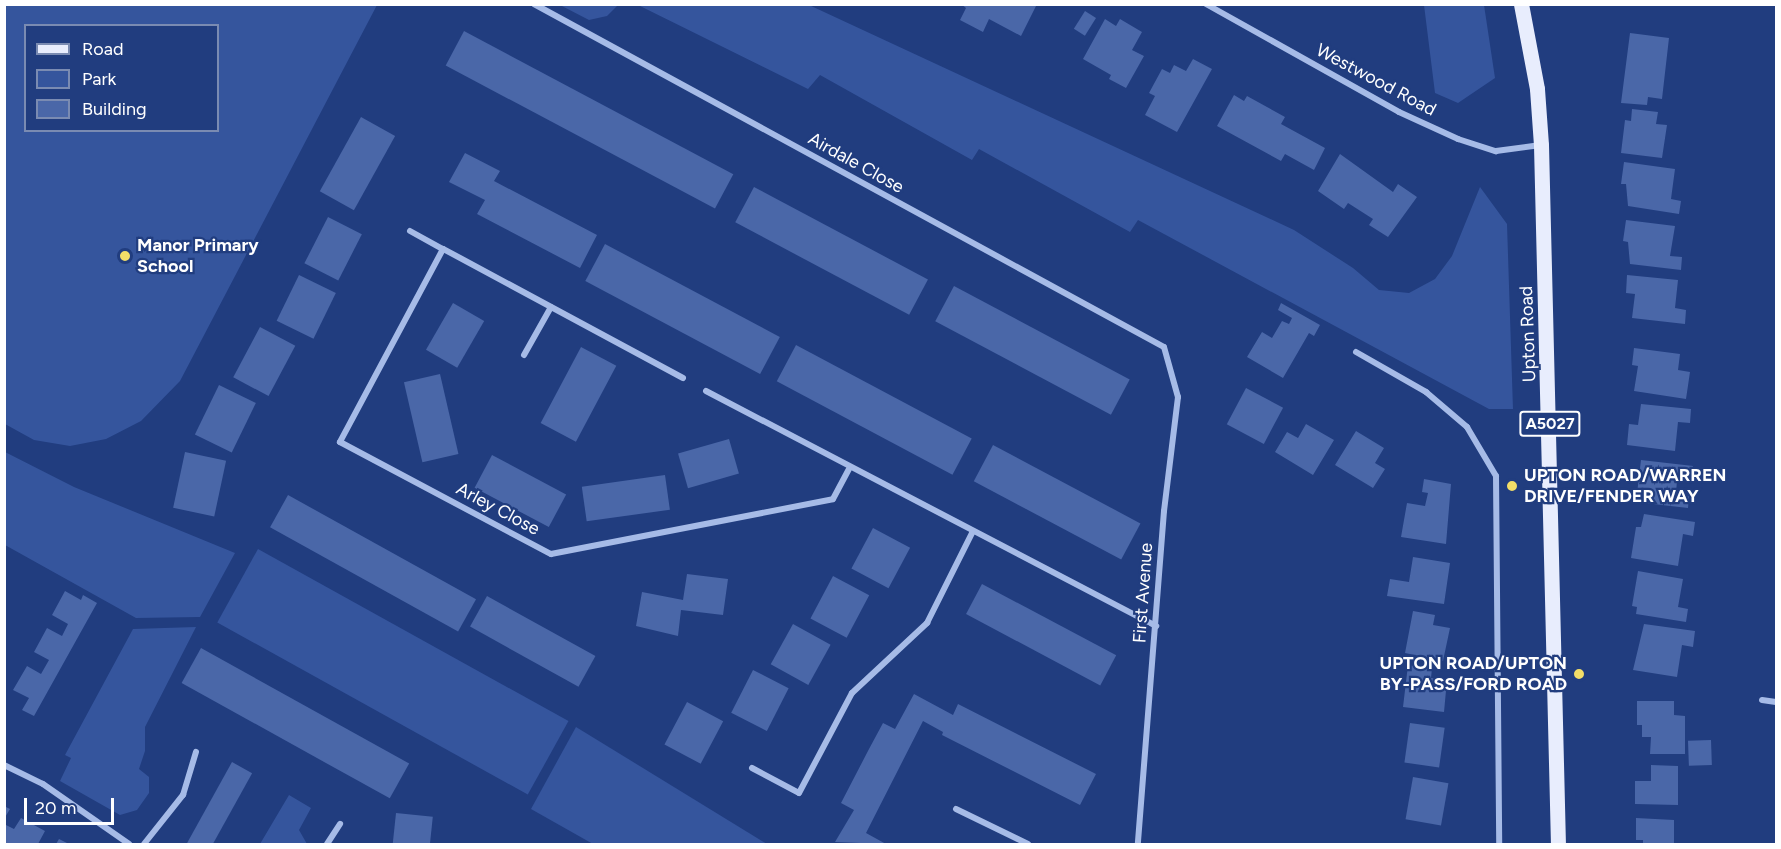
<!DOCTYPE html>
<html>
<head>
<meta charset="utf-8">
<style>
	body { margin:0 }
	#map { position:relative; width:1781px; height:849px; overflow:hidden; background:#213d7f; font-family:Figtree,sans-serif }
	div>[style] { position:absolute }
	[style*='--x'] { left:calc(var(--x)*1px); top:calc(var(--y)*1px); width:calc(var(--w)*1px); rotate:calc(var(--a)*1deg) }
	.green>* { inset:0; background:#35559d; transform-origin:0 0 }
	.building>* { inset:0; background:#4a67a8; transform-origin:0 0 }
	.minor>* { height:6px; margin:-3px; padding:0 3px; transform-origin:3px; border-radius:3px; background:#a6bbe7 }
	.primary>* { height:15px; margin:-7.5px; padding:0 7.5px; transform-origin:7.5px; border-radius:7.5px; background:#e8edfd }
	.dots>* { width:16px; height:16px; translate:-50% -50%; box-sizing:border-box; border:3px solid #213d7f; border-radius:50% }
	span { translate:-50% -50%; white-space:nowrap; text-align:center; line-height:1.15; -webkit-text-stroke:4.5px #213d7f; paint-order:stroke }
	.shield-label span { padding:2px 4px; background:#213d7f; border:2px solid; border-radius:4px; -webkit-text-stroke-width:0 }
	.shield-label { font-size:16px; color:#fff; font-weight:700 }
	.street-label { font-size:18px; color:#fff }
	.poi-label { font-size:18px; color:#fff; font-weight:700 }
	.left { translate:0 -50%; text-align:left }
	.right { translate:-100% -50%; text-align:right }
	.frame { position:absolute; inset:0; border:6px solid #fff; pointer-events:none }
	.legend { position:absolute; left:24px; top:24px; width:195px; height:108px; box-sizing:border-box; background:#213d7f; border:2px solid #7a8bb2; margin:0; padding:8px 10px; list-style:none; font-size:18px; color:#fff }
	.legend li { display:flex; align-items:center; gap:12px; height:30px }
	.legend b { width:30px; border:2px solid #7a8bb2 }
	.scale { position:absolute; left:24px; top:798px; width:90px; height:27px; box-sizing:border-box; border:3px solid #fff; border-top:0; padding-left:8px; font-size:18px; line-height:21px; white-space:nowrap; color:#fff; -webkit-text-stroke:4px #213d7f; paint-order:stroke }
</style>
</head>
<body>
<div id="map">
	<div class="green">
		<div style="clip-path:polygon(evenodd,4px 5px,377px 5px,180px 381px,141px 421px,106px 439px,70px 446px,34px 440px,5px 424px,4px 5px,26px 26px,218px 26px,218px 130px,26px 130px,26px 26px)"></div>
		<div style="clip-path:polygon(560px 5px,618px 5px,607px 16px,589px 20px)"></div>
		<div style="clip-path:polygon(638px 5px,809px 5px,1294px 230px,1353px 268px,1379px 290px,1409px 293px,1435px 279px,1452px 256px,1480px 187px,1507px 224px,1513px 409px,1489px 409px,1138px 220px,1130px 232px,979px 149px,972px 160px,820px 75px,808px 89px)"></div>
		<div style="clip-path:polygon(1424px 5px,1484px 5px,1495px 78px,1458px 103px,1435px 93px)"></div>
		<div style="clip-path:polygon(5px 452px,74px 487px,235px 553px,200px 617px,136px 618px,5px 545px)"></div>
		<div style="left:258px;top:549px;width:355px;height:84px;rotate:29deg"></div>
		<div style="clip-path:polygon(196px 627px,145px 727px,145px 751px,139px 769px,149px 777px,149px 793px,137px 810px,120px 815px,60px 781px,71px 758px,65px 755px,133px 629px)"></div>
		<div style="clip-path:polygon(576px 727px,767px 844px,593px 844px,531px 809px)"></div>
		<div style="clip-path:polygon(289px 795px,311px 808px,299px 830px,307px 844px,260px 844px)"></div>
	</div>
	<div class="building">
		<div style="clip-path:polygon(961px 4px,1037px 4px,1021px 36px,989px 19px,983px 32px,960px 20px,966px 8px)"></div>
		<div style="left:1085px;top:11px;width:13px;height:21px;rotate:32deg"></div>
		<div style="clip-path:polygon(1105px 19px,1116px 26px,1120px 19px,1142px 32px,1132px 50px,1144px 56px,1126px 88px,1109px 79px,1111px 75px,1083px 59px)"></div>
		<div style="left:464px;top:31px;width:305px;height:39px;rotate:28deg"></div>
		<div style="clip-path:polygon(1630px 33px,1669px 38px,1662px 99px,1648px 97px,1647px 105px,1621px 103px)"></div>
		<div style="clip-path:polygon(1193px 59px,1212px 69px,1177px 132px,1145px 115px,1155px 96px,1149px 93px,1162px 69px,1170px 73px,1174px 65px,1186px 71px)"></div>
		<div style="clip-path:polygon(1234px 95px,1244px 101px,1247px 96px,1285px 117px,1281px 124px,1325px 148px,1314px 170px,1285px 154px,1281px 161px,1217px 126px)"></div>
		<div style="clip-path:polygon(1632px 109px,1658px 112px,1656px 124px,1667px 125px,1662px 158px,1621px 153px,1625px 120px,1631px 121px)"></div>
		<div style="left:361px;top:117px;width:39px;height:85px;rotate:29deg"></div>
		<div style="clip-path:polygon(465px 153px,500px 171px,494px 181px,597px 235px,580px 268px,477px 214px,485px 200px,449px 182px)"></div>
		<div style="clip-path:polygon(1340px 154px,1393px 192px,1398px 184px,1417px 197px,1388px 237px,1369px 225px,1373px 219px,1348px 203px,1344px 209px,1318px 191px)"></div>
		<div style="clip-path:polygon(1624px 162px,1675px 169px,1671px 199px,1681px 201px,1679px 214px,1628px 206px,1626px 184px,1621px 184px)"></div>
		<div style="left:754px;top:187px;width:197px;height:40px;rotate:28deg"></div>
		<div style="left:328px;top:217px;width:38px;height:52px;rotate:27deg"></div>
		<div style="clip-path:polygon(1626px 220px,1675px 226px,1670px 256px,1682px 257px,1681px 270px,1630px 264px,1628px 242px,1623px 241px)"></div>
		<div style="left:605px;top:244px;width:198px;height:42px;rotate:28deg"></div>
		<div style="left:299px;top:275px;width:41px;height:51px;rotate:26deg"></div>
		<div style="clip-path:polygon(1627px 275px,1678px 280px,1675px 308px,1686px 310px,1685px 324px,1632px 318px,1635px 294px,1626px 293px)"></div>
		<div style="left:954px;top:286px;width:199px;height:40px;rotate:28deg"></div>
		<div style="left:453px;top:303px;width:36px;height:54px;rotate:30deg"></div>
		<div style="clip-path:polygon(1281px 303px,1320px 325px,1314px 336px,1309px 333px,1283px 378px,1247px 357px,1262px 332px,1272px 338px,1282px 321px,1289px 324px,1292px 318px,1278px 310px)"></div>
		<div style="left:260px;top:327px;width:40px;height:57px;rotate:28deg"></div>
		<div style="left:796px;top:345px;width:199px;height:41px;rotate:28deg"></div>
		<div style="left:581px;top:347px;width:40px;height:86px;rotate:28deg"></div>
		<div style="clip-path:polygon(1634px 348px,1680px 354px,1678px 370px,1690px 372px,1686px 399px,1634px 391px,1638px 366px,1632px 365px)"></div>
		<div style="left:440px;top:374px;width:82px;height:37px;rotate:77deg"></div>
		<div style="left:219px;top:385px;width:41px;height:55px;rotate:26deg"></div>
		<div style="left:1246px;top:388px;width:42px;height:41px;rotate:28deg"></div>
		<div style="clip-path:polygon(1641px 404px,1691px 409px,1690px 423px,1678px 422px,1675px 451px,1627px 445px,1629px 424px,1638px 425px)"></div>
		<div style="clip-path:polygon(1306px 424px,1334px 440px,1313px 475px,1275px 452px,1287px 432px,1298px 438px)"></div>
		<div style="clip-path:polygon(1356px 431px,1384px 448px,1375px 463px,1385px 469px,1373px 488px,1335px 465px)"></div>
		<div style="left:729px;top:439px;width:36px;height:53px;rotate:74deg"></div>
		<div style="left:993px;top:445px;width:167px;height:41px;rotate:28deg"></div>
		<div style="left:185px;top:452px;width:42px;height:57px;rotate:12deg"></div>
		<div style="left:492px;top:455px;width:84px;height:37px;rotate:28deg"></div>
		<div style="clip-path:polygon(1641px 460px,1693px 466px,1691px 481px,1677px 480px,1676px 494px,1689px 496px,1688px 508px,1636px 502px)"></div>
		<div style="left:665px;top:475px;width:35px;height:84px;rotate:82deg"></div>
		<div style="clip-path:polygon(1424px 479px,1451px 484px,1446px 544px,1401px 537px,1407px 503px,1425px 506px,1428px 493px,1422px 492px)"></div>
		<div style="left:288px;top:495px;width:215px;height:37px;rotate:29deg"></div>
		<div style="clip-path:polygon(1644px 514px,1695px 522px,1693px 536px,1683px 534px,1678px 566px,1631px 558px,1636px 527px,1641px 527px)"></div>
		<div style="left:873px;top:528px;width:42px;height:46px;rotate:28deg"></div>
		<div style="clip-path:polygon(1413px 557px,1450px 563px,1444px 604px,1387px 596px,1390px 579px,1409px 582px)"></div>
		<div style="clip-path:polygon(1638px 571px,1683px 579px,1678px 607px,1688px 609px,1686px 622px,1636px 614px,1637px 607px,1632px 606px)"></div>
		<div style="clip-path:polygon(687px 574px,728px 579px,723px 615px,681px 610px,678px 636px,636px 626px,642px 592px,683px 600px)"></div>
		<div style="left:833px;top:576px;width:41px;height:48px;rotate:28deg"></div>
		<div style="left:982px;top:584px;width:152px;height:34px;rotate:28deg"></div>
		<div style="clip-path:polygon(65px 591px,81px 600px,83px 595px,97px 603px,34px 716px,22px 710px,29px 698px,13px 690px,27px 666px,41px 674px,49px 660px,34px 652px,47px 628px,62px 636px,68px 624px,52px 615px)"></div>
		<div style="left:487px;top:596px;width:124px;height:35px;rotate:29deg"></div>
		<div style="clip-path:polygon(1413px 611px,1435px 615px,1433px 625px,1450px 628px,1443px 661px,1405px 653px)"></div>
		<div style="left:793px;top:624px;width:43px;height:46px;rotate:29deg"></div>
		<div style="clip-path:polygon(1644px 624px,1695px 631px,1693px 647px,1682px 645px,1677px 677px,1633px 670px)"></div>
		<div style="left:201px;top:648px;width:238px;height:40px;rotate:29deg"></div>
		<div style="clip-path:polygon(1408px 665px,1432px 668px,1431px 678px,1447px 680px,1444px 712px,1403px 707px)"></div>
		<div style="left:753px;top:670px;width:40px;height:48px;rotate:27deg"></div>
		<div style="clip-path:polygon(914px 694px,953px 715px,958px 704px,1096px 774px,1080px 805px,942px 735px,943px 732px,923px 721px,866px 833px,886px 844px,835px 842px,854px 810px,841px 803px,869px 749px,883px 723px,895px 729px)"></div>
		<div style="clip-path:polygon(1637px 701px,1674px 701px,1674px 715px,1685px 716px,1685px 754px,1650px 754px,1651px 737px,1642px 737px,1642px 725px,1637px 725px)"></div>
		<div style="left:687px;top:702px;width:41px;height:48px;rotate:28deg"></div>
		<div style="left:1410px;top:723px;width:35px;height:40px;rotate:8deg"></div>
		<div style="left:1711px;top:740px;width:25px;height:23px;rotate:88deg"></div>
		<div style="left:232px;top:762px;width:23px;height:94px;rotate:29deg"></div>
		<div style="clip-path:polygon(1651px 765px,1678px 766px,1678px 805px,1635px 804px,1635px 781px,1651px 781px)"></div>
		<div style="left:1413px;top:777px;width:36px;height:43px;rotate:10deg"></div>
		<div style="clip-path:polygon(4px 806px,10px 809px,4px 819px)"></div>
		<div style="left:396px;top:813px;width:37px;height:31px;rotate:6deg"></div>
		<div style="clip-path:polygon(21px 818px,45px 831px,38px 844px,4px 844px,4px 824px,14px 829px)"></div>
		<div style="clip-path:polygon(1636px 818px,1674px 820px,1674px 844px,1643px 844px,1643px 840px,1636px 840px)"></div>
		<div style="clip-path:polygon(59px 839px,69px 844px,56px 844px)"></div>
	</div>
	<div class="minor">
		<div style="--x:534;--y:4;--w:717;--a:28.57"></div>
		<div style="--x:1164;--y:347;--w:52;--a:74.4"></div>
		<div style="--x:1178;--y:397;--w:115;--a:97"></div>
		<div style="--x:1164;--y:511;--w:334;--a:94.5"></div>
		<div style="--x:1206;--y:4;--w:221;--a:29.2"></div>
		<div style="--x:1399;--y:112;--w:65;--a:24.6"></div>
		<div style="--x:1458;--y:139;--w:40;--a:18"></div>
		<div style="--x:1496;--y:151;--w:45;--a:-7.6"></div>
		<div style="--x:410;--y:231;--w:38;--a:29"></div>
		<div style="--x:1356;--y:352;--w:81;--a:29.7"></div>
		<div style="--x:1426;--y:392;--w:54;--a:40.5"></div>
		<div style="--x:1467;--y:427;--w:57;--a:59.4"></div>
		<div style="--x:1496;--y:476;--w:368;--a:89.5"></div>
		<div style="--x:524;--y:355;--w:55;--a:-60.6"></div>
		<div style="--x:683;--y:378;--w:272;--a:-151.7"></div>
		<div style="--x:443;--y:249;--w:219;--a:118.1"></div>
		<div style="--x:340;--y:442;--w:239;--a:28"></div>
		<div style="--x:551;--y:554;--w:287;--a:-11"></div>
		<div style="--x:833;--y:499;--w:34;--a:-62"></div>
		<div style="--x:706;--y:391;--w:508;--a:27.57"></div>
		<div style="--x:1762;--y:700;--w:14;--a:8"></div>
		<div style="--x:4;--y:765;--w:43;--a:26"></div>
		<div style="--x:43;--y:784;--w:105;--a:34.9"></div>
		<div style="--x:752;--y:768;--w:53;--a:28"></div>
		<div style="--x:799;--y:793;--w:113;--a:-62.1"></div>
		<div style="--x:852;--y:693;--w:103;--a:-43"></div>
		<div style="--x:927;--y:623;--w:101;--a:-63.4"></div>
		<div style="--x:956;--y:809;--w:80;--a:25.9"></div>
		<div style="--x:144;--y:844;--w:63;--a:-51.5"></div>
		<div style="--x:183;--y:795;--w:45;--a:-73.2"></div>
		<div style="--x:327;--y:844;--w:24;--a:-57"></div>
	</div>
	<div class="primary">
		<div style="--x:1521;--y:4;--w:86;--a:79.3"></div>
		<div style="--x:1537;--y:89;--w:56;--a:85.9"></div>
		<div style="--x:1541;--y:145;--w:699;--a:88.61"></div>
	</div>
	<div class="dots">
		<div style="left:125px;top:256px;background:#f3de68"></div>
		<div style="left:1512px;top:486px;background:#f3de68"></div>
		<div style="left:1579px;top:674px;background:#f3de68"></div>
	</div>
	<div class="shield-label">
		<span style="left:1550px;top:424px">A5027</span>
	</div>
	<div class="street-label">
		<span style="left:1376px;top:80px;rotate:28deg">Westwood Road</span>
		<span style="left:856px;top:163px;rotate:29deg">Airdale Close</span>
		<span style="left:1528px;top:334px;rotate:-92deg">Upton Road</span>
		<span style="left:498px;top:509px;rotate:28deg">Arley Close</span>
		<span style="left:1143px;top:593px;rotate:-86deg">First Avenue</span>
	</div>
	<div class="poi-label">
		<span class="left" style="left:137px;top:256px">Manor Primary<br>School</span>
		<span class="left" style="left:1524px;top:486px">UPTON ROAD/WARREN<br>DRIVE/FENDER WAY</span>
		<span class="right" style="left:1567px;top:674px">UPTON ROAD/UPTON<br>BY-PASS/FORD ROAD</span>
	</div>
	<div class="frame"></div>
	<ul class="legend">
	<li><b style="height:8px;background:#e8edfd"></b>Road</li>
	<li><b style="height:16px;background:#35559d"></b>Park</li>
	<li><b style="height:16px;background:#4a67a8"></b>Building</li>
	</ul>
	<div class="scale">20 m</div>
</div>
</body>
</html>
